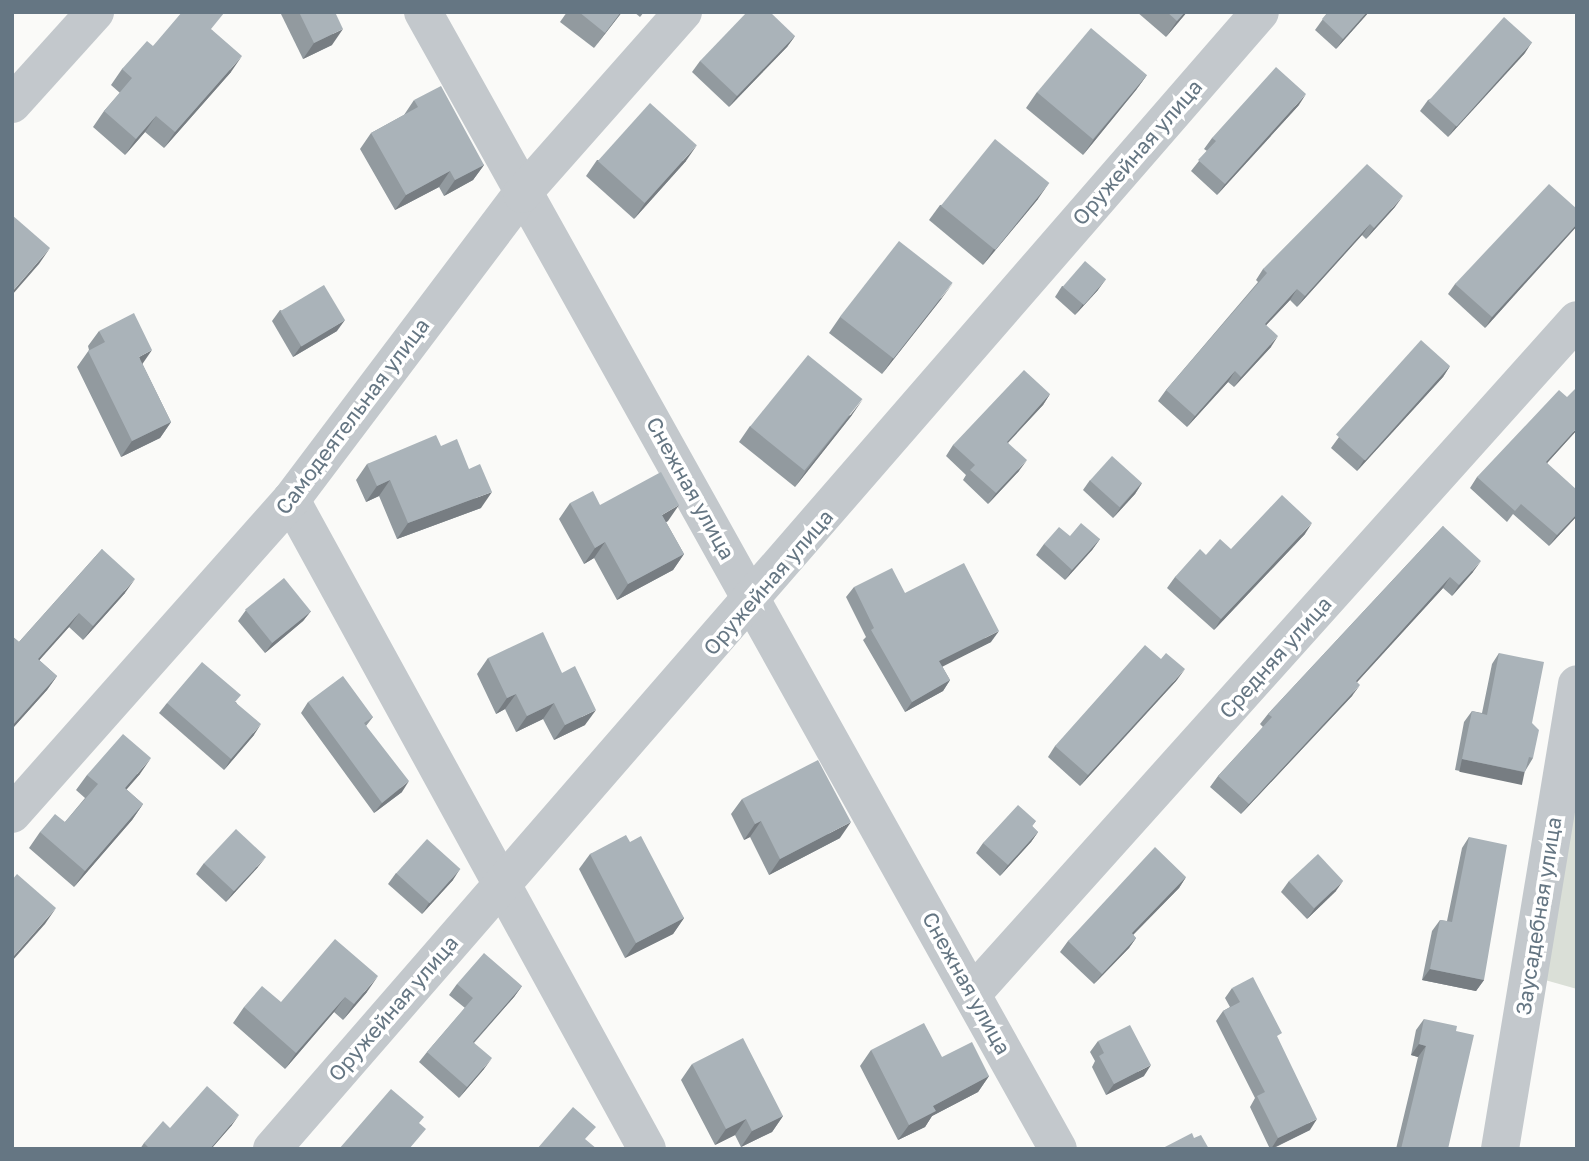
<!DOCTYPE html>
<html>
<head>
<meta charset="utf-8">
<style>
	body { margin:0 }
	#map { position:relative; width:1589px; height:1161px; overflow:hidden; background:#fafaf8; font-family:"Golos Text",sans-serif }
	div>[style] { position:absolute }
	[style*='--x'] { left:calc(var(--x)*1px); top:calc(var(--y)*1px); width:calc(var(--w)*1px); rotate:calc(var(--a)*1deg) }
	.green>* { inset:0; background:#dadfd7 }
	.minor>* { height:38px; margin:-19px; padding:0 19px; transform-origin:19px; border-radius:19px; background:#c3c8cc }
	.wall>* { inset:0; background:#929a9f }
	.shaded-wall>* { inset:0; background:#777d82; transform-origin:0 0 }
	.building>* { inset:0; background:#aab3b9; transform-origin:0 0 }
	span { translate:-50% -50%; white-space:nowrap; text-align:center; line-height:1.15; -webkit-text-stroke:7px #fff; paint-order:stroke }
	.street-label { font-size:21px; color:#657683 }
	.frame { position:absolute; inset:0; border:14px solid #657683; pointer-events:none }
</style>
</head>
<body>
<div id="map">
	<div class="green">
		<div style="clip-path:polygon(1577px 785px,1577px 989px,1545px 980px)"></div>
	</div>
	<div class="minor">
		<div style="--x:423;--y:12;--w:1302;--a:60.82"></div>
		<div style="--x:12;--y:104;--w:124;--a:-47.9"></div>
		<div style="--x:291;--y:500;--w:740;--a:61.25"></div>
		<div style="--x:12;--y:814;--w:420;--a:-48.4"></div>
		<div style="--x:291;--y:500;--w:383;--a:-53"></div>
		<div style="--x:522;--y:194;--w:243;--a:-48.5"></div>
		<div style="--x:973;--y:993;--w:904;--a:-48.09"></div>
		<div style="--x:272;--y:1149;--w:1506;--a:-49.01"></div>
		<div style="--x:1500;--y:1149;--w:471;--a:-80.6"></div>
	</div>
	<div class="wall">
		<div style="clip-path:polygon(280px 12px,335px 12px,332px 45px,303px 59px)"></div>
		<div style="clip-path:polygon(567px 12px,622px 12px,594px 48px,560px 22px)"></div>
		<div style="clip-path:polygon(634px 12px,644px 12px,640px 17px)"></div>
		<div style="clip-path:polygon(1137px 12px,1187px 12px,1166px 37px)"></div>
		<div style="clip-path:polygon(1328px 12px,1369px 12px,1336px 49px,1315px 30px)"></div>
		<div style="clip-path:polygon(212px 30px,231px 72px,164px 148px,145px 132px,125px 155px,93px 127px,104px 111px,120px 93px,111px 85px,122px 69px,153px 46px)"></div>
		<div style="clip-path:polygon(795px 36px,787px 47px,729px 107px,692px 72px,700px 61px)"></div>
		<div style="clip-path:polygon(1525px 53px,1448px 137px,1420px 111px,1428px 100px)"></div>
		<div style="clip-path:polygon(1147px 75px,1136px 90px,1083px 155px,1026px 108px,1037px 92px)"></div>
		<div style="clip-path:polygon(414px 100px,484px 165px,473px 180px,444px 196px,439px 187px,395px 210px,360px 149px,371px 133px,404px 115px)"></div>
		<div style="clip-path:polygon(1299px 105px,1217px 195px,1191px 171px,1207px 151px,1204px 149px,1212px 138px)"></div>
		<div style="clip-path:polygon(597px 160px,686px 161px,634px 219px,586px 176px)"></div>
		<div style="clip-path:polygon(1038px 199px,983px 265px,929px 220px,940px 205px)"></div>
		<div style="clip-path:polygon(1395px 207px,1366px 239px,1362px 235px,1297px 307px,1290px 300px,1266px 325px,1271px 347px,1234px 387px,1228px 382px,1187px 427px,1158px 401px,1166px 390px,1258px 282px,1256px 280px,1263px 269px)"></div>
		<div style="clip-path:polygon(1577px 209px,1576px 227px,1485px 328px,1448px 294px,1455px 284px)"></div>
		<div style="clip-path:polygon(1062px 286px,1098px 290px,1075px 315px,1055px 297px)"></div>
		<div style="clip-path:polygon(942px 298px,882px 374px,829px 333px,840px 317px)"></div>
		<div style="clip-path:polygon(280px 310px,337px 331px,293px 357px,272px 321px)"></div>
		<div style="clip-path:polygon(99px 331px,142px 363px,171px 422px,160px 438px,121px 457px,77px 367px,89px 350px,88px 346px)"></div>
		<div style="clip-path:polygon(1450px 366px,1443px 377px,1357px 471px,1331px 448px,1339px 437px)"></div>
		<div style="clip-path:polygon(1050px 394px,1043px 405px,1008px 443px,1019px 471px,988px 504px,963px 480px,966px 475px,946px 456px,953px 445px)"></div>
		<div style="clip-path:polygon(852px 415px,795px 487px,739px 442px,750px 426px)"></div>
		<div style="clip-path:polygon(1577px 430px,1547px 463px,1577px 516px,1549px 546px,1513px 514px,1507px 522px,1470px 488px,1477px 477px)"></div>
		<div style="clip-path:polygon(441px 446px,481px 508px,397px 539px,379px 496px,366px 502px,356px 480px,367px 464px)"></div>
		<div style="clip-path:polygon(1090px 480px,1142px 483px,1135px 494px,1113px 518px,1083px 490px)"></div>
		<div style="clip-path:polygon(570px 503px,600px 505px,668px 521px,666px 522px,684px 554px,673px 570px,617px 600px,594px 558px,584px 564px,559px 519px)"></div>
		<div style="clip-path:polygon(1443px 526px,1473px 572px,1452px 596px,1443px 588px,1357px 682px,1352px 696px,1241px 814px,1210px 787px,1218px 776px,1263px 727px,1260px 724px,1268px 714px)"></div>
		<div style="clip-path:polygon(1305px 534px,1214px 630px,1167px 588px,1175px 577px,1206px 555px)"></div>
		<div style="clip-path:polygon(1070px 536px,1100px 539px,1092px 550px,1065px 580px,1036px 555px,1044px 544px)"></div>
		<div style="clip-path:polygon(102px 549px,125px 593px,83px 640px,69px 627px,39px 660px,57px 676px,47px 690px,12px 729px,12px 636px,19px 642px)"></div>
		<div style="clip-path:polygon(854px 587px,905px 593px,991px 642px,942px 666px,950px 680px,943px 691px,905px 712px,863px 640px,866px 637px,846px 597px)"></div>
		<div style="clip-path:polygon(246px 610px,311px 611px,303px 621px,265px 653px,238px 621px)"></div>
		<div style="clip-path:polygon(1499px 653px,1532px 723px,1533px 758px,1518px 783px,1455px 770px,1464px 722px,1472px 711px,1482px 713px,1492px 664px)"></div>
		<div style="clip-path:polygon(488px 658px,562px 673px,585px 725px,554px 740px,543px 719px,516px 732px,505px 709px,496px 714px,477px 674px)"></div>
		<div style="clip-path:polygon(1177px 680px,1080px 786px,1048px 757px,1055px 746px)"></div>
		<div style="clip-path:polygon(236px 702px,254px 735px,224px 770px,159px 713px,167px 703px)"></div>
		<div style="clip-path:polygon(308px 702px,373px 717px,366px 726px,402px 792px,374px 813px,301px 713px)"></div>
		<div style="clip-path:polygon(140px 774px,126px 789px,143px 804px,132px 820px,74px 887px,29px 848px,40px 832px,65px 822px,85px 798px,76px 790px,87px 775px)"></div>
		<div style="clip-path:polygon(742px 799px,840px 838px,769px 875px,750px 837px,744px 840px,731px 814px)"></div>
		<div style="clip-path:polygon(1036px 821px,1032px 826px,1038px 832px,1031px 842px,1000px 876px,976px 853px,983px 843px)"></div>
		<div style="clip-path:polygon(1469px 837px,1484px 980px,1476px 991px,1422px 980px,1432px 931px,1440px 920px,1447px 921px,1462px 848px)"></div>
		<div style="clip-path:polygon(630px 842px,684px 918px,673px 934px,625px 958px,579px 869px,590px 854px)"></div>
		<div style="clip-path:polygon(204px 863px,258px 867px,226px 902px,196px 874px)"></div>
		<div style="clip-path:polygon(396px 873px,453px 880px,422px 914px,388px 884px)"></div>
		<div style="clip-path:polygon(1186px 877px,1179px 888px,1133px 935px,1136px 938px,1129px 948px,1094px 984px,1060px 952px,1068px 941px)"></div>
		<div style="clip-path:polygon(1289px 881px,1336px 891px,1307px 919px,1281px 892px)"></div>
		<div style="clip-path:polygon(457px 984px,522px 986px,514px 997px,474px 1043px,484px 1069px,459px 1098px,419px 1062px,427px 1052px,465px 1008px,449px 995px)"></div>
		<div style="clip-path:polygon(1232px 988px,1278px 1039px,1310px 1130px,1272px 1149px,1270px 1149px,1250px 1107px,1255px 1098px,1216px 1021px,1223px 1011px,1230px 1007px,1225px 998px)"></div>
		<div style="clip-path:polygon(367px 992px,343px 1020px,334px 1012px,285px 1069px,233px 1023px,244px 1007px)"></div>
		<div style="clip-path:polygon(1424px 1019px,1448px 1149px,1396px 1149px,1418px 1057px,1411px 1055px,1416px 1030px)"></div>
		<div style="clip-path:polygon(1098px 1041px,1144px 1076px,1106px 1095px,1092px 1067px,1095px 1061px,1090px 1052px)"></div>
		<div style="clip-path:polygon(871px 1050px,942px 1057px,989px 1076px,978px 1092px,932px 1116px,925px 1127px,898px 1140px,860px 1066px)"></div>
		<div style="clip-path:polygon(692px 1064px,783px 1116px,772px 1132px,741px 1147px,735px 1135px,715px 1145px,681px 1080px)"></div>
		<div style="clip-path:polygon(232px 1125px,211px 1149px,140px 1149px,144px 1143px,170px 1128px)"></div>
	</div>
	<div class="shaded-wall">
		<div style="clip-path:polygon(621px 12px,622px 12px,594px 48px,605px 33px)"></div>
		<div style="clip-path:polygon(1185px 12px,1187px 12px,1166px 37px,1177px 21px)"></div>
		<div style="clip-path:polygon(1367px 12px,1369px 12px,1336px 49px,1343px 39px)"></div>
		<div style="clip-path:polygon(343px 29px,332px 45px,303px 59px,314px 43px)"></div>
		<div style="clip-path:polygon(795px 36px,787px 47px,729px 107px,737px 96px)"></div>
		<div style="clip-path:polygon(1532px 42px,1525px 53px,1448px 137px,1456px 126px)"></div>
		<div style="clip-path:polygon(242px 56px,231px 72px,164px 148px,175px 132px)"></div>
		<div style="clip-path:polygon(1147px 75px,1136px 90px,1083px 155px,1094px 139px)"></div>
		<div style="clip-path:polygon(1306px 94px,1299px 105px,1217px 195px,1225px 184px)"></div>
		<div style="clip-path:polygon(156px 116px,145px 132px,125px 155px,136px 139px)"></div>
		<div style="clip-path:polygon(697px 145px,686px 161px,634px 219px,645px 203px)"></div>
		<div style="clip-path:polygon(484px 165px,473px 180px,444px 196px,455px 180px)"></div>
		<div style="clip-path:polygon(450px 171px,439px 187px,395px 210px,406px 195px)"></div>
		<div style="clip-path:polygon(1049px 183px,1038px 199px,983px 265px,994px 249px)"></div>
		<div style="clip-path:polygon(1403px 196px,1395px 207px,1366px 239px,1374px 228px)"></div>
		<div style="clip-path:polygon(1370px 224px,1362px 235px,1297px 307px,1305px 296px)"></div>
		<div style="clip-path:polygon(1577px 224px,1577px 226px,1485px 328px,1492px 317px)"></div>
		<div style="clip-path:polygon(50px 248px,39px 264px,12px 295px,12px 292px)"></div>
		<div style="clip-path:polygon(1106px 279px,1098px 290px,1075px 315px,1083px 304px)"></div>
		<div style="clip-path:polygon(953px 283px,942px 298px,882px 374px,893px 358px)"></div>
		<div style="clip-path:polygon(1297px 289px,1290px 300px,1257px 335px,1265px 324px)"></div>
		<div style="clip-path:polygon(345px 320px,337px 331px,293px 357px,301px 346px)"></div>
		<div style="clip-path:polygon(1278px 336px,1271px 347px,1234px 387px,1241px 377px)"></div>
		<div style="clip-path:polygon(152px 350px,141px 366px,139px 357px)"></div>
		<div style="clip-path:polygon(1450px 366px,1443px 377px,1357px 471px,1364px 460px)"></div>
		<div style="clip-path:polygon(1235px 371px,1228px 382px,1187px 427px,1195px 416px)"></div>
		<div style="clip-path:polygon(1050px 394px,1043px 405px,999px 452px,1007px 442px)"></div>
		<div style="clip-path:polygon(863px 399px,852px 415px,795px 487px,806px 471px)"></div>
		<div style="clip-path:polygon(171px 422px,160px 438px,121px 457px,132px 441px)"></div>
		<div style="clip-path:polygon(1577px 428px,1577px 430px,1538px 473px,1546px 462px)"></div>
		<div style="clip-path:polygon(1027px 460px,1019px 471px,988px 504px,996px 493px)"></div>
		<div style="clip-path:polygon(390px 480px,379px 496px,366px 502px,377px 486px)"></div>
		<div style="clip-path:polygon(1142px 483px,1135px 494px,1113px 518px,1121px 507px)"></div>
		<div style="clip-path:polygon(492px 492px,481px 508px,397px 539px,408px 523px)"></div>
		<div style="clip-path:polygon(679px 505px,668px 521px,651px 530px,662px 515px)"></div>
		<div style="clip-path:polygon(1577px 514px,1577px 516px,1549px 546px,1557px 535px)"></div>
		<div style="clip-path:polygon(1312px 523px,1305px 534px,1214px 630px,1221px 619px)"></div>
		<div style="clip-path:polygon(1100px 539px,1092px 550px,1065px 580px,1072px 570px)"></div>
		<div style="clip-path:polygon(605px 542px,594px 558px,584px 564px,595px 548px)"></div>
		<div style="clip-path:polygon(684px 554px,673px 570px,617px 600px,628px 584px)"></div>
		<div style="clip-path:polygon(1481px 561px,1473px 572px,1452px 596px,1459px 585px)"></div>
		<div style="clip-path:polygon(1450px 577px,1443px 588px,1348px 692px,1356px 681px)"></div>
		<div style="clip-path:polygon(135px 579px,125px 593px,83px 640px,93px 626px)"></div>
		<div style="clip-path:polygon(311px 611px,303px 621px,265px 653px,273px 642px)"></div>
		<div style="clip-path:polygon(79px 613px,69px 627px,28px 673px,38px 659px)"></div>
		<div style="clip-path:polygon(999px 631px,991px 642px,932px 672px,939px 661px)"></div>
		<div style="clip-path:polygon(1185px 669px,1177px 680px,1080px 786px,1088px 775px)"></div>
		<div style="clip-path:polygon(57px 676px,47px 690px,12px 729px,12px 726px)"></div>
		<div style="clip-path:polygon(950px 680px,943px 691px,905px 712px,912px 702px)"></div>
		<div style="clip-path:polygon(1360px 685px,1352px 696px,1241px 814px,1249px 804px)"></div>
		<div style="clip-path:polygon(516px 694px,505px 709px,496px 714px,507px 698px)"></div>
		<div style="clip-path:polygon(554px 703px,543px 719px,516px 732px,527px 716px)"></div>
		<div style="clip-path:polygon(596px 710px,585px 725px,554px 740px,565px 725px)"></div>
		<div style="clip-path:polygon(261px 724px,254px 735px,224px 770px,231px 759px)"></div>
		<div style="clip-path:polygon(151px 758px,140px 774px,114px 804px,125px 788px)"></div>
		<div style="left:1462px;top:759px;width:64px;height:13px;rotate:12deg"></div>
		<div style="clip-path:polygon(409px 781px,402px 792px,374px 813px,382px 803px)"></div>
		<div style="clip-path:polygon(143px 804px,132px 820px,74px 887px,85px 871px)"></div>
		<div style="clip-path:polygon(761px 821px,750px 837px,744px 840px,755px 824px)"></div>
		<div style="clip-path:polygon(851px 822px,840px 838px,769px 875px,780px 859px)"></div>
		<div style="clip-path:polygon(1038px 832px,1031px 842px,1000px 876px,1008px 865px)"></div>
		<div style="clip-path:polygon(266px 857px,258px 867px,226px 902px,234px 891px)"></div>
		<div style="clip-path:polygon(460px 869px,453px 880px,422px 914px,429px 903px)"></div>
		<div style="clip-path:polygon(1186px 877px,1179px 888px,1124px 944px,1132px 933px)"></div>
		<div style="clip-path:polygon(1343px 881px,1336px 891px,1307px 919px,1315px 908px)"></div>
		<div style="clip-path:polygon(56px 908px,45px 924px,12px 961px,12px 958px)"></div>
		<div style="clip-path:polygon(684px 918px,673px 934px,625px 958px,636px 943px)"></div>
		<div style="clip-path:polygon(1136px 938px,1129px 948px,1094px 984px,1102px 974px)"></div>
		<div style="clip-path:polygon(1430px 969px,1484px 980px,1476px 991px,1422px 980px)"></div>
		<div style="clip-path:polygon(378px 976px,367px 992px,343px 1020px,354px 1004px)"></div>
		<div style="clip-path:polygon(522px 986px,514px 997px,465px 1052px,473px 1042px)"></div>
		<div style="clip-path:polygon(345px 997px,334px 1012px,285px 1069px,296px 1053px)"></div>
		<div style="clip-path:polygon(1419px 1044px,1426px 1046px,1418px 1057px,1411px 1055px)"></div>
		<div style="clip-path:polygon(492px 1058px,484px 1069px,459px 1098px,467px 1087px)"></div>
		<div style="clip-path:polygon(1151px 1065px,1144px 1076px,1106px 1095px,1114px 1084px)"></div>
		<div style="clip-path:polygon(989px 1076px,978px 1092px,932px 1116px,925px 1127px,898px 1140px,909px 1125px,933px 1106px)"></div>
		<div style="clip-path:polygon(239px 1115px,232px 1125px,211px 1149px,210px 1149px)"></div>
		<div style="clip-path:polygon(783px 1116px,772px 1132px,741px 1147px,752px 1131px)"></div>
		<div style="clip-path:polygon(746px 1119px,735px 1135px,715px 1145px,726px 1129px)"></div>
		<div style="clip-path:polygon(1317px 1119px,1310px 1130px,1271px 1149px,1278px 1138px)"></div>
	</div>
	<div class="building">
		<div style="clip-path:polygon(182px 12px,223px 12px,224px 13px,211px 29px,242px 56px,175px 132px,156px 116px,136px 139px,104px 111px,132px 78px,122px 69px,147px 41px,153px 46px)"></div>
		<div style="clip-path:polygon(299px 12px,335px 12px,343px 29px,314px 43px)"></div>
		<div style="clip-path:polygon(579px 12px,621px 12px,605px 33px)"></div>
		<div style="clip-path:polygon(747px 12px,770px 12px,795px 36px,737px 96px,700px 61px)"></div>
		<div style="clip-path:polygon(1167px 12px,1185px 12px,1177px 21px)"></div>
		<div style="clip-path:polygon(1328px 12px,1367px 12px,1343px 39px,1322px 19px)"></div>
		<div style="left:1504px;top:17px;width:38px;height:113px;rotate:42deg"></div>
		<div style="left:1091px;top:28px;width:73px;height:84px;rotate:40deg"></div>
		<div style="clip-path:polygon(1276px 67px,1306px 94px,1225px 184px,1198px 160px,1216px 141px,1212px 138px)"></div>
		<div style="clip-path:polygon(441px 86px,484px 165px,455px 180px,450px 171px,406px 195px,371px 133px,418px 107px,414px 100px)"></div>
		<div style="left:650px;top:103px;width:63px;height:78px;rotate:42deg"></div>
		<div style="left:995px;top:139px;width:70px;height:86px;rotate:39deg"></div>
		<div style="clip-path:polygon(1367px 164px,1403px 196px,1374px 228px,1370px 224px,1305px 296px,1297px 289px,1265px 324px,1278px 336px,1241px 377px,1235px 371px,1195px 416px,1166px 390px,1267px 273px,1263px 269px)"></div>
		<div style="clip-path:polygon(1549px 184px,1577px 209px,1577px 224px,1492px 317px,1455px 284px)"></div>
		<div style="clip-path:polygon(12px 215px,50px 248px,12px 292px)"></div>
		<div style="left:899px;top:241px;width:68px;height:96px;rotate:38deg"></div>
		<div style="left:1085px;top:261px;width:28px;height:34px;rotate:41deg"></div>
		<div style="left:324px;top:285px;width:41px;height:51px;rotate:59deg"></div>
		<div style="clip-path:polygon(134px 313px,152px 350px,139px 357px,171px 422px,132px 441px,88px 351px,105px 342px,99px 331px)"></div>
		<div style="left:1421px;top:340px;width:39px;height:127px;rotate:42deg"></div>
		<div style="left:808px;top:355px;width:70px;height:92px;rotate:39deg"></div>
		<div style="clip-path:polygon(1024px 370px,1050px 394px,1007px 442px,1027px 460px,996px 493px,970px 470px,975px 465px,953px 445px)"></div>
		<div style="clip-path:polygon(1577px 387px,1577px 428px,1546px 462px,1577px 490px,1577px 514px,1557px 535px,1521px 504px,1515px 511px,1477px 477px,1559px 390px,1567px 397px)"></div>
		<div style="clip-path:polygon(436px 435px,441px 446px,457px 439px,469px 469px,480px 464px,492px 492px,408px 523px,390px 480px,377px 486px,367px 464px)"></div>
		<div style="left:1112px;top:456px;width:40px;height:33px;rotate:42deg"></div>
		<div style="clip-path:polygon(661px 472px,679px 505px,662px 515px,684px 554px,628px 584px,605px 542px,595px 548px,570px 503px,593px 491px,600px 505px)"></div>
		<div style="clip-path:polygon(1282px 495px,1312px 523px,1221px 619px,1175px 577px,1200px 549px,1206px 555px,1220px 539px,1231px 549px)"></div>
		<div style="clip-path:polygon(1081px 523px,1100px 539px,1072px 570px,1044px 544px,1059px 527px,1070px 536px)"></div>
		<div style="clip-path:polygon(1443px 526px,1481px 561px,1459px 585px,1450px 577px,1356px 681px,1360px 685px,1249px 804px,1218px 776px,1272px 717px,1268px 714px)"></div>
		<div style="clip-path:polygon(102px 549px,135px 579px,93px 626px,79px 613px,38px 659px,57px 676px,12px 726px,12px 636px,19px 642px)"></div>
		<div style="clip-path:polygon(964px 563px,999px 631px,939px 661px,950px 680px,912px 702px,871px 630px,874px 628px,854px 587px,892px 568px,905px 593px)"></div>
		<div style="left:284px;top:578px;width:43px;height:50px;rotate:51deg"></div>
		<div style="clip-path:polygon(543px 632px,562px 673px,575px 666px,596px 710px,565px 725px,554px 703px,527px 716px,516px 694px,507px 698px,488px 658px)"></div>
		<div style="clip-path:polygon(1145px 645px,1161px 659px,1166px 653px,1185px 669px,1088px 775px,1055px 746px)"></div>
		<div style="clip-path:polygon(1499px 653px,1544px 662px,1532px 723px,1539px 730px,1533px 758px,1529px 757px,1525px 772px,1462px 759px,1472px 711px,1487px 715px)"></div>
		<div style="clip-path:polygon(202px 662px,241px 695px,235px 702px,261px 724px,231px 759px,167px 703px)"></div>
		<div style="clip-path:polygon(343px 676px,373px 717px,364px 723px,409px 781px,382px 803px,308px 702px)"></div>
		<div style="clip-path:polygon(123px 734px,151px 758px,125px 788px,143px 804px,85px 871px,40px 832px,55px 814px,65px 822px,98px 784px,87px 775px)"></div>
		<div style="clip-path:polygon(818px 760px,851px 822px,780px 859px,761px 821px,755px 824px,742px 799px)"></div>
		<div style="clip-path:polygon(1018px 805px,1036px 821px,1032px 826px,1038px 832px,1008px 865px,983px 843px)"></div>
		<div style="left:236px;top:829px;width:41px;height:47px;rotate:43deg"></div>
		<div style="clip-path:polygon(626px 835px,630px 842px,641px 836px,684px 918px,636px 943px,590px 854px)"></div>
		<div style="clip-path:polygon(1469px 837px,1507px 845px,1484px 980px,1430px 969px,1440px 920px,1452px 922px)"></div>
		<div style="left:427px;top:839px;width:45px;height:46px;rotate:42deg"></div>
		<div style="clip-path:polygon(1155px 847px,1186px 877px,1132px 933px,1136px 938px,1102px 974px,1068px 941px)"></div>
		<div style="left:1318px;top:854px;width:37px;height:40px;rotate:47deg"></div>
		<div style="clip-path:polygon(17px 874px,56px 908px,12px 958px,12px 880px)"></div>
		<div style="clip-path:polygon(335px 939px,378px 976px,354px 1004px,345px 997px,296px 1053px,244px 1007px,262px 986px,281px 1002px)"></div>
		<div style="clip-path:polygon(484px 953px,522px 986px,473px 1042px,492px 1058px,467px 1087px,427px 1052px,473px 998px,457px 984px)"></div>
		<div style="clip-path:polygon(1253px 977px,1282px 1033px,1277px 1036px,1317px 1119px,1278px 1138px,1257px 1096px,1265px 1092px,1223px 1011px,1240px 1002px,1232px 988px)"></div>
		<div style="clip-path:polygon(1424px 1019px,1457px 1026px,1456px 1031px,1474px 1035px,1448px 1149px,1401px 1149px,1426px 1046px,1419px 1044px)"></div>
		<div style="clip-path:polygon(924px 1023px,942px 1057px,972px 1042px,989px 1076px,933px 1106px,936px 1111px,909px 1125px,871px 1050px)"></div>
		<div style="clip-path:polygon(1130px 1025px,1151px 1065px,1114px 1084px,1099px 1056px,1104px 1053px,1098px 1041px)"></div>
		<div style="clip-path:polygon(743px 1038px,783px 1116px,752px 1131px,746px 1119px,726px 1129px,692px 1064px)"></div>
		<div style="clip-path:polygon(207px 1086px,239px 1115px,210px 1149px,150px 1149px,144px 1143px,163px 1121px,170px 1128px)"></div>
		<div style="clip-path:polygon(391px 1089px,424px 1117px,419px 1123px,426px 1129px,409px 1149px,339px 1149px)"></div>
		<div style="clip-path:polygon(573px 1107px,596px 1127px,585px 1139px,597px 1149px,537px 1149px)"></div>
		<div style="clip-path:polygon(1192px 1133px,1194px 1138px,1201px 1135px,1209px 1149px,1161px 1149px)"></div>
	</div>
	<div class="street-label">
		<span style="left:1137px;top:152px;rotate:-49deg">Оружейная улица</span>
		<span style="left:352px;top:416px;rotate:-53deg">Самодеятельная улица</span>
		<span style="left:691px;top:488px;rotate:61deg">Снежная улица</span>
		<span style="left:768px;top:582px;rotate:-49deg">Оружейная улица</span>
		<span style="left:1275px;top:657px;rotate:-48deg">Средняя улица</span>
		<span style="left:1538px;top:916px;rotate:-81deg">Заусадебная улица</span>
		<span style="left:967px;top:983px;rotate:61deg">Снежная улица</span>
		<span style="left:393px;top:1008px;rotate:-49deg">Оружейная улица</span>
	</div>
	<div class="frame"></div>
</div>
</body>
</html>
